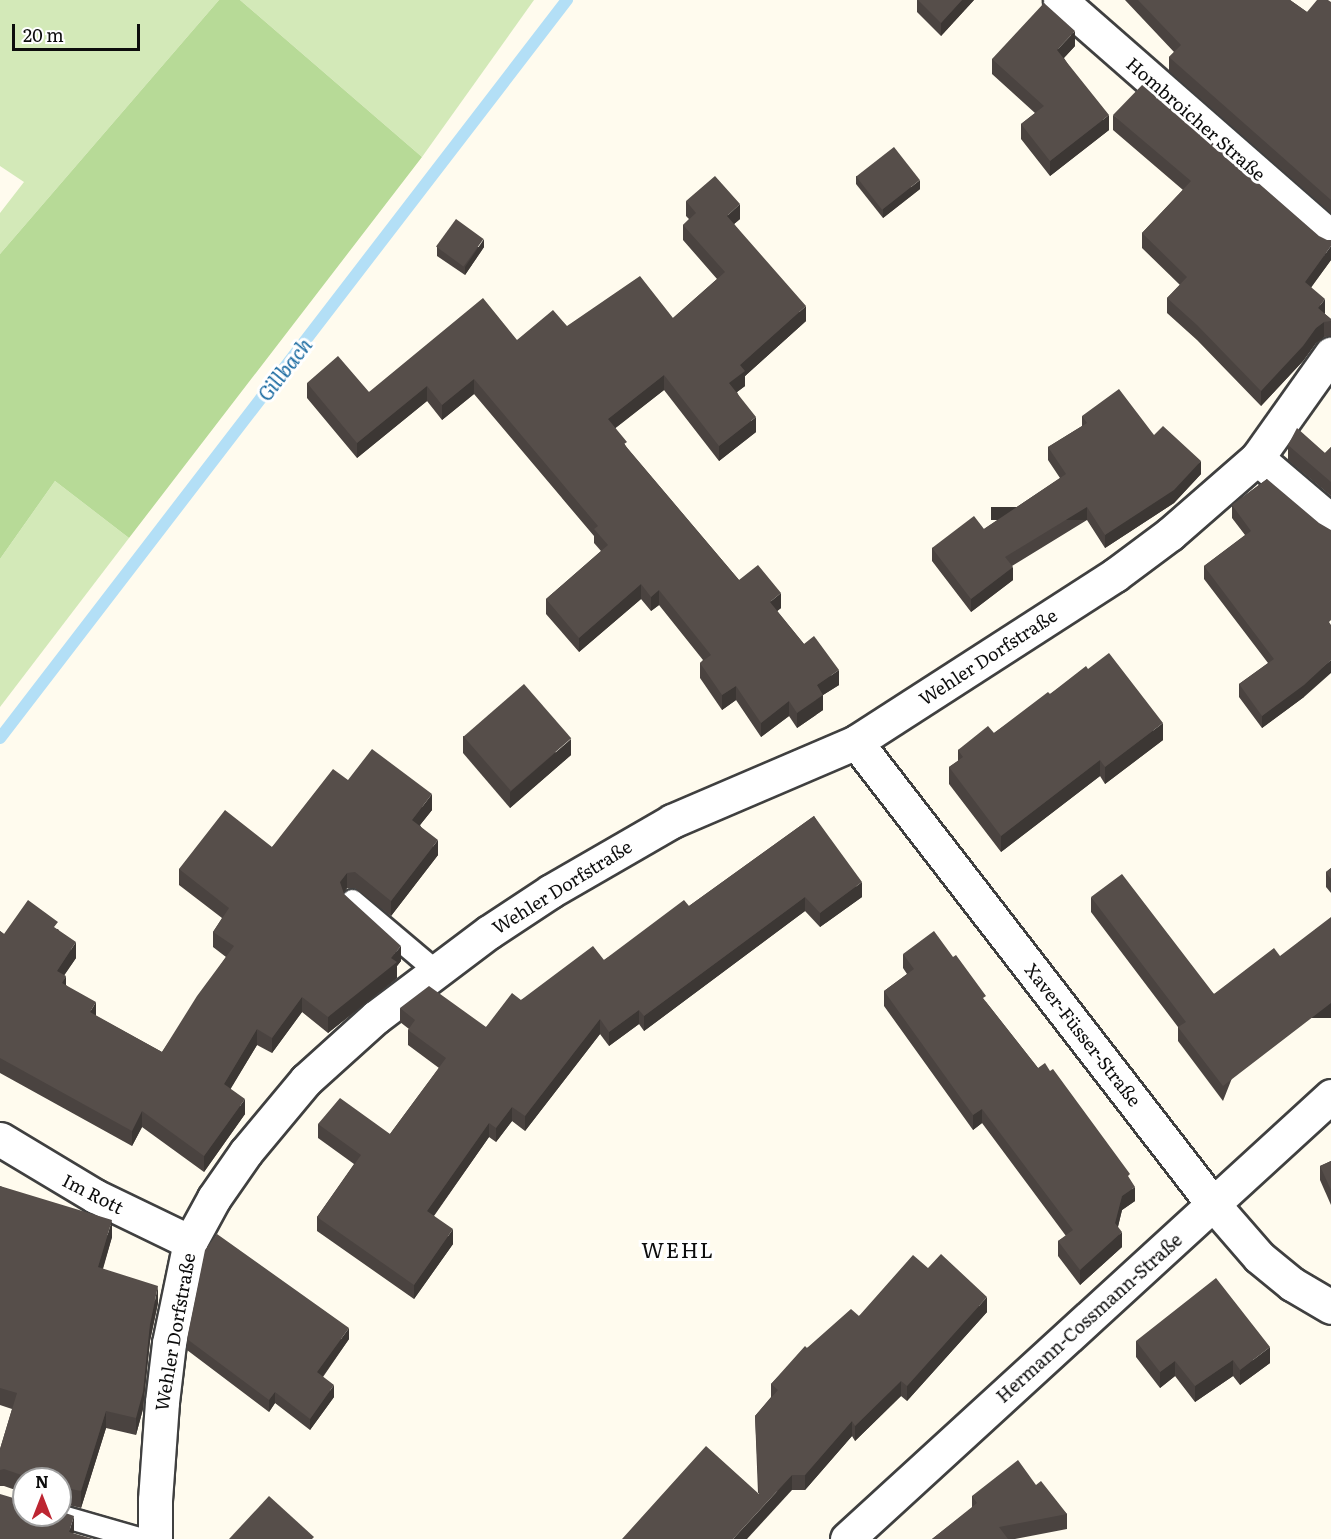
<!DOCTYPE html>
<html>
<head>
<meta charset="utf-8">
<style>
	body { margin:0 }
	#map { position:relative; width:1331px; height:1539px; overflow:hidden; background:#fffbee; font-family:Literata,serif }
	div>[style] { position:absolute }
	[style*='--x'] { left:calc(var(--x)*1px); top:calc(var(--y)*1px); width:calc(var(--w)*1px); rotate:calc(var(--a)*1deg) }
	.green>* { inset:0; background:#d3e9b8 }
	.forest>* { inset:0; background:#b7da97 }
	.stream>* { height:12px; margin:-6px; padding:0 6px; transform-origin:6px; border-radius:6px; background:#b3dff6 }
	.roads { filter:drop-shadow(2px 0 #404040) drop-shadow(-2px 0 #404040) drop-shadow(0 2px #404040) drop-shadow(0 -2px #404040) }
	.service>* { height:21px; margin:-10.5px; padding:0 10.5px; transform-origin:10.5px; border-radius:10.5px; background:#fff }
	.minor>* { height:33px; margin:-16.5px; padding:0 16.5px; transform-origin:16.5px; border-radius:16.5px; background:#fff }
	.wall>* { inset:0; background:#4a4340 }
	.shaded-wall>* { inset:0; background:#3c3734; transform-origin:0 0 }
	.building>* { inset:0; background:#564e4a; transform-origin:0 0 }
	span { translate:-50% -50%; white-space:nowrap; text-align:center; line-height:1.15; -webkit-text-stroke:6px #fff; paint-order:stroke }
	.street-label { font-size:18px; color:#0d0d0d }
	.water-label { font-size:20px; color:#17689f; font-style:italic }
	.quarter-label { font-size:21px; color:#0d0d0d; letter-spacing:1.5px }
	.north { position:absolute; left:12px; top:1467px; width:60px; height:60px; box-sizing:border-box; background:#fff; border:2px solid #9e9e9e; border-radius:50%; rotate:0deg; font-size:16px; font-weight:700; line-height:24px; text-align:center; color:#0d0d0d }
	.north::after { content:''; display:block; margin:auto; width:21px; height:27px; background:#bd2632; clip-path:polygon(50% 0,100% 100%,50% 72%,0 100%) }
	.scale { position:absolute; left:12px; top:24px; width:128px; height:27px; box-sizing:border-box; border:3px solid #0d0d0d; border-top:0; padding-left:8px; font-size:18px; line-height:21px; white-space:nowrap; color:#0d0d0d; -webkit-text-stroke:4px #fff; paint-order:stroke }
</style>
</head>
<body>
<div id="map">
	<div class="green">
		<div style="clip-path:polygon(0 0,219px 0,0 254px,0 213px,24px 182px,0 166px)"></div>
		<div style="clip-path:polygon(240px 0,534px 0,422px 157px)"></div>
		<div style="clip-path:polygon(55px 481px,129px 538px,0 707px,0 559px)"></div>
	</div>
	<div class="forest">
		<div style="clip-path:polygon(219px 0,240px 0,422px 157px,129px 538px,55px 481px,0 559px,0 254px)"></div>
	</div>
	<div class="stream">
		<div style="--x:0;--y:738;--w:931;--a:-52.47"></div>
	</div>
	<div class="roads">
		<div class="service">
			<div style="--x:352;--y:900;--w:110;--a:40.2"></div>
			<div style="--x:59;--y:1515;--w:86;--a:16.1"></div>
		</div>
		<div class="minor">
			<div style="--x:1060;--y:0;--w:360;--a:41.2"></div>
			<div style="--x:1257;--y:458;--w:97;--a:40.4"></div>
			<div style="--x:856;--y:742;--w:584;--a:52.31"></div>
			<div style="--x:1213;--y:1204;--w:70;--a:49"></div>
			<div style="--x:1259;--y:1257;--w:43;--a:39.3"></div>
			<div style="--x:1292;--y:1284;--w:45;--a:30.5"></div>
			<div style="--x:0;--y:1139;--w:111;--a:31"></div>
			<div style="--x:95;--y:1196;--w:106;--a:25.8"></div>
			<div style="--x:155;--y:1539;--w:39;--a:-90"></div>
			<div style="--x:155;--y:1500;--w:98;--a:-85.9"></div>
			<div style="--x:162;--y:1402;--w:59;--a:-83.2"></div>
			<div style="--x:169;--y:1343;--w:103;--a:-78.3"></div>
			<div style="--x:190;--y:1242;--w:50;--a:-61.4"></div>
			<div style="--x:214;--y:1198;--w:56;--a:-55.2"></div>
			<div style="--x:246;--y:1152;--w:94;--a:-50.2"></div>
			<div style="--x:306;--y:1080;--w:94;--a:-42"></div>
			<div style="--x:376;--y:1017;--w:141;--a:-37"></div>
			<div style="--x:489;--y:932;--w:74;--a:-33.5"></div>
			<div style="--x:551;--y:891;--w:140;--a:-30"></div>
			<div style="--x:672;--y:821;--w:200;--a:-23.2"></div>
			<div style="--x:856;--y:742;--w:308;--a:-32.8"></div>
			<div style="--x:1115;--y:575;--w:69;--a:-36.7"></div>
			<div style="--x:1170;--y:534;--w:116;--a:-41.1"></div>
			<div style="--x:1257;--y:458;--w:128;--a:-54.6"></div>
			<div style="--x:847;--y:1539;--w:656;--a:-42.47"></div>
		</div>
	</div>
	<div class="wall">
		<div style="clip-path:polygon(917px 0,974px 0,941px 36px,917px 12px)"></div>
		<div style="clip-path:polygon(1125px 0,1290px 0,1307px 12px,1331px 2px,1331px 213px,1169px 71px,1169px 57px,1174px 52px)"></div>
		<div style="clip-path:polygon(1075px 46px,1064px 58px,1109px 130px,1050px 176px,1021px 139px,1021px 124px,1035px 113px,992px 74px,992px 59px)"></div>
		<div style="clip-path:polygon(1113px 115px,1331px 260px,1311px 287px,1325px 314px,1331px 319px,1331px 336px,1324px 337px,1316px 343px,1303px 361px,1261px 406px,1197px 340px,1167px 313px,1167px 298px,1180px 285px,1142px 248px,1142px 233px,1183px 190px,1113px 130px)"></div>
		<div style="clip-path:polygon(856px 176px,920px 189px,883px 218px,856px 184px)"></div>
		<div style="clip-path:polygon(686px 201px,740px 219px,734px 224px,806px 321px,745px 376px,745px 386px,737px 392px,756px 432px,719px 461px,664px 390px,615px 428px,627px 448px,739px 580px,781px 608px,777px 611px,804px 644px,839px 685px,823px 695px,823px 710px,797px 728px,789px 716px,761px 737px,736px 700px,722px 710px,700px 678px,700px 663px,703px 660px,659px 605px,651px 611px,641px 599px,579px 652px,546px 614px,546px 599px,601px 551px,594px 543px,594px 536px,474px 394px,442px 420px,427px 401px,357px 458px,307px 398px,307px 383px,369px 392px,517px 340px,567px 326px,673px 318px,717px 279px,683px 240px,683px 225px,689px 219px,686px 216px)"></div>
		<div style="clip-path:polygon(437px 247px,484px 247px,465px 275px,437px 256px)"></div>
		<div style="clip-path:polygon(1082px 416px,1154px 435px,1201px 474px,1174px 503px,1105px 548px,1087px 520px,1012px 566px,1013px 580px,971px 612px,932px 561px,932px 548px,984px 529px,1060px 478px,1048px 460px,1048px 447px,1082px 426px)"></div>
		<div style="clip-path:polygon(1288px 445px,1325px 453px,1331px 447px,1331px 496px,1288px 460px)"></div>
		<div style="clip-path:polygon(1267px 479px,1304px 697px,1262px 728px,1239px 697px,1239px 684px,1268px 663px,1204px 579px,1204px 566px,1245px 535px,1232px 518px,1232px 505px)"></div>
		<div style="clip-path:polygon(1088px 669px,1163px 740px,1105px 784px,1100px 776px,1001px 852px,949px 784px,949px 767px,958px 761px,958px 750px,994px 733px,1050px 694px)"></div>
		<div style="clip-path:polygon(463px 736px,571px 755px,510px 808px,463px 753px)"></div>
		<div style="clip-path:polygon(348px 780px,432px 810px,420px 825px,438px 855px,391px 916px,355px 888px,347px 888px,343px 893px,401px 961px,397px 966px,397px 978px,328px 1033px,302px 1012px,272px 1053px,257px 1045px,230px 1089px,245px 1114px,204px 1172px,142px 1127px,132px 1146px,0 1073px,0 931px,4px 934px,58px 929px,76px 958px,64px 975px,66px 985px,96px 1016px,162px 1052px,226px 957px,213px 947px,213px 932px,222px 918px,179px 885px,179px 869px,272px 847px)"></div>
		<div style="clip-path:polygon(814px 816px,862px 897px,820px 927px,805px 911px,644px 1031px,639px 1024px,609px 1046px,600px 1034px,525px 1131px,512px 1121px,496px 1142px,489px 1137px,434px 1216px,453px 1244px,414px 1299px,317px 1231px,317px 1217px,354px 1164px,318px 1138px,318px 1124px,390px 1134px,439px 1068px,408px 1045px,408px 1030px,409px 1029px,400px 1022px,400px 1008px,486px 1027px,521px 1000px,604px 960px,689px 906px)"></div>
		<div style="clip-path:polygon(1331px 868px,1331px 893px,1326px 887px,1326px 872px)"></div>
		<div style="clip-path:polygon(1091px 897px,1214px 994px,1280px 956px,1223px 1101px,1178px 1041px,1178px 1027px,1091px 912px)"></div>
		<div style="clip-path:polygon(903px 954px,986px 1002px,1038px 1068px,1130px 1180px,1135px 1201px,1122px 1210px,1118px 1227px,1122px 1247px,1080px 1285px,1058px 1256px,1058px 1241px,1066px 1236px,982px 1123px,973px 1130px,884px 1006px,884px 991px,907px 974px,903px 968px)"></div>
		<div style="clip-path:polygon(1331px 1161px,1331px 1205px,1320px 1180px,1320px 1166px)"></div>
		<div style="clip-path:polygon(0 1186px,112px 1237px,103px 1269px,158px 1303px,150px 1341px,143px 1409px,136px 1435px,106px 1428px,81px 1508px,60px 1503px,60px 1479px,24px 1479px,24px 1493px,4px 1486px,0 1486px,0 1449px,12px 1409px,0 1405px)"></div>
		<div style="clip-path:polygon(928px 1268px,987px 1312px,907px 1401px,901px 1396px,855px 1441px,852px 1436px,805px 1490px,792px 1490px,758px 1493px,755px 1416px,771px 1397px,771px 1384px,807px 1348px,859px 1316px)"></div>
		<div style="clip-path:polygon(187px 1339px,349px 1339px,323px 1377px,334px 1397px,310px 1430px,275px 1403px,269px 1412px,187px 1350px)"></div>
		<div style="clip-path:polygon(1136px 1341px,1270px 1363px,1240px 1385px,1233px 1376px,1195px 1402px,1175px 1376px,1160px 1388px,1136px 1357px)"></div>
		<div style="clip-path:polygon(1036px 1485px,1067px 1514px,1067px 1529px,1015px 1539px,932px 1539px,972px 1508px,972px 1496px)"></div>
	</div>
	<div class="shaded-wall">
		<div style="clip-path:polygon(962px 0,974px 0,941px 36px,941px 23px)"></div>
		<div style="clip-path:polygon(1075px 31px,1075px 46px,1057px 65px,1057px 50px)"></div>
		<div style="clip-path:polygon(1109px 115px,1109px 130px,1050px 176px,1050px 161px)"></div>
		<div style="clip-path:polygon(920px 180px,920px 189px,883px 218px,883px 209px)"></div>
		<div style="clip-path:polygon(740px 204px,740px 219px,727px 230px,727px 216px)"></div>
		<div style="clip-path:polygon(484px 239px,484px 247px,465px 275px,465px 267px)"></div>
		<div style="clip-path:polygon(1331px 246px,1331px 260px,1305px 296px,1305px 282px)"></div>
		<div style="clip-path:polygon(1325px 299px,1325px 314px,1318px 308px)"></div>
		<div style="clip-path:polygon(806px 306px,806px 321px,745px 376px,745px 386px,729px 398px,729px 383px,740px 365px)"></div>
		<div style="clip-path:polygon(1324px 322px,1324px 337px,1316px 343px,1303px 361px,1261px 406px,1261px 391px,1316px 328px)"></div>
		<div style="clip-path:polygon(664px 375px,664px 390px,608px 434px,608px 419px)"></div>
		<div style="clip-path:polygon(474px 379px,474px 394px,442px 420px,442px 405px)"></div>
		<div style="clip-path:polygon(427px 386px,427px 401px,357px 458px,357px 443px)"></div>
		<div style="clip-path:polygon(756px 417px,756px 432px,719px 461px,719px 446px)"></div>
		<div style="clip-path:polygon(1201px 461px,1201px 474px,1174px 503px,1105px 548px,1105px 535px)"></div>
		<div style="left:1087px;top:507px;width:13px;height:96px;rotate:90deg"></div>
		<div style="clip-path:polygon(1013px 567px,1013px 580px,971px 612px,971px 599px)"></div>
		<div style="clip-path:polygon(641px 584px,641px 599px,579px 652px,579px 638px)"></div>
		<div style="clip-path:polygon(659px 590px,659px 605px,651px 611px,651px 597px)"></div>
		<div style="clip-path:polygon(781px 593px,781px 608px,770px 617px,770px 602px)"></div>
		<div style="clip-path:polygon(1331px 660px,1331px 673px,1304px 697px,1262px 728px,1262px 716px)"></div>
		<div style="clip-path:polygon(839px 670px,839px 685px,823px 695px,823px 710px,797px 728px,797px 713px,817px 685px)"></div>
		<div style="clip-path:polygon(736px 686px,736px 700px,722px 710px,722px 695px)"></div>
		<div style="clip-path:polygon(789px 701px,789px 716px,761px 737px,761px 723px)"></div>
		<div style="clip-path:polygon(1163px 723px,1163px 740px,1105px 784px,1105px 767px)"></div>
		<div style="clip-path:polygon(571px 739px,571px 755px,510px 808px,510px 792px)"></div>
		<div style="clip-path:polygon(1100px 760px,1100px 776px,1001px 852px,1001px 836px)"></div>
		<div style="clip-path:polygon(432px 794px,432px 810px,412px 835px,412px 820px)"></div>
		<div style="clip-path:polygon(438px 840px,438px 855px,391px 916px,391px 901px)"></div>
		<div style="clip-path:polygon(347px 873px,347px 888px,340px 897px,340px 882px)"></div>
		<div style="clip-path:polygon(862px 882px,862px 897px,820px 927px,820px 913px)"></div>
		<div style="clip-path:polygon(805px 897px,805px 911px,644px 1031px,644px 1016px)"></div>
		<div style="clip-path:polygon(76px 942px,76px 958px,57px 986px,57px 971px)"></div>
		<div style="clip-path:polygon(401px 946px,401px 961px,397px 966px,397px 978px,328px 1033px,328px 1017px,391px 958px)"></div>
		<div style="clip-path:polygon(66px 976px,66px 991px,62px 983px)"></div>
		<div style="clip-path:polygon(302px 997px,302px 1012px,272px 1053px,272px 1038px)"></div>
		<div style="clip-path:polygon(96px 1002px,96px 1017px,90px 1012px)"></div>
		<div style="left:1331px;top:1003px;width:15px;height:136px;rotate:90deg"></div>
		<div style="clip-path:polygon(639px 1010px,639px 1024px,609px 1046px,609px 1032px)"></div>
		<div style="clip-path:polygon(600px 1019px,600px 1034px,525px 1131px,525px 1116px)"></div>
		<div style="clip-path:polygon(257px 1029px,257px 1045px,224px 1100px,224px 1084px)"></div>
		<div style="clip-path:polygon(245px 1099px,245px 1114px,204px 1172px,204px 1156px)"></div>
		<div style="clip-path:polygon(512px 1107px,512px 1121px,496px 1142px,496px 1128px)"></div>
		<div style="clip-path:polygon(982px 1109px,982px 1123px,973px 1130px,973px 1115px)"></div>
		<div style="clip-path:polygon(142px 1111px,142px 1127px,132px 1146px,132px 1131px)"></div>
		<div style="clip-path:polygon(489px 1123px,489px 1137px,427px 1225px,427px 1211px)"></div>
		<div style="clip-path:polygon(1135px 1187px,1135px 1201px,1122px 1210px,1115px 1238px,1122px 1232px,1122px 1247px,1080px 1285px,1080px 1270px,1115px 1223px,1122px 1196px)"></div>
		<div style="clip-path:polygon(112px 1220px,112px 1237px,98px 1284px,98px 1267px)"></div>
		<div style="clip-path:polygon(453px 1229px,453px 1244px,414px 1299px,414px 1285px)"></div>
		<div style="clip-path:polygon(158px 1286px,158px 1303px,150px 1341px,143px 1409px,136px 1435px,136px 1418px,150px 1324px)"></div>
		<div style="clip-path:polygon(987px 1297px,987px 1312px,907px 1401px,907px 1386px)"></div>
		<div style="clip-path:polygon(349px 1328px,349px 1339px,317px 1384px,317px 1372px)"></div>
		<div style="clip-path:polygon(1270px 1347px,1270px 1363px,1240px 1385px,1240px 1370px)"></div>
		<div style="clip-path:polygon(1233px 1360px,1233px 1376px,1195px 1402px,1195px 1386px)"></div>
		<div style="clip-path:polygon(1175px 1361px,1175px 1376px,1160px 1388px,1160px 1372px)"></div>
		<div style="clip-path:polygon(901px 1381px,901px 1396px,855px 1441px,855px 1426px)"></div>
		<div style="clip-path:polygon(334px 1385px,334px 1397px,310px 1430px,310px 1419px)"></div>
		<div style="clip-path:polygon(275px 1392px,275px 1403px,269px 1412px,269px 1400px)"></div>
		<div style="clip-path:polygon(106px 1411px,106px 1428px,81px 1508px,81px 1491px)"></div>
		<div style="clip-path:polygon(852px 1421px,852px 1436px,805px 1490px,805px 1475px)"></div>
		<div style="clip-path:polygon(792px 1475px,792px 1490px,747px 1539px,733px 1539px)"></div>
		<div style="clip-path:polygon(74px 1516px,74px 1532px,71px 1539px,69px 1532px)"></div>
	</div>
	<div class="building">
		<div style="clip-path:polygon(918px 0,962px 0,941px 23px)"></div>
		<div style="clip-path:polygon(1138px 0,1290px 0,1307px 12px,1317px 0,1328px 0,1331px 2px,1331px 200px,1169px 57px,1181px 45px)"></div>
		<div style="clip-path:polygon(1044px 3px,1075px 31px,1057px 50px,1109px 115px,1050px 161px,1021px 124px,1044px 106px,992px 59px)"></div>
		<div style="clip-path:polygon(1144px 83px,1319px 236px,1327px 240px,1331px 240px,1331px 246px,1305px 282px,1325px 299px,1318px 308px,1331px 319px,1331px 321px,1324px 322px,1316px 328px,1303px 346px,1261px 391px,1197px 325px,1167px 298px,1187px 277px,1142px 233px,1191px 181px,1113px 115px)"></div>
		<div style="left:894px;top:147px;width:42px;height:48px;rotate:52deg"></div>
		<div style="clip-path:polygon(715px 176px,740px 204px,727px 216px,806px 306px,740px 365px,745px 371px,729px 383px,756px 417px,719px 446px,664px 375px,608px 419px,627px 442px,624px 444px,739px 580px,758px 565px,781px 593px,770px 602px,804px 644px,814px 636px,839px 670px,817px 685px,823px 695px,797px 713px,789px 701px,761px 723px,736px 686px,722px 695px,700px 663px,711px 655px,659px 590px,651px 597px,641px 584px,579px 638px,546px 599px,608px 545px,594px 529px,598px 526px,474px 379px,442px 405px,427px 386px,357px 443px,307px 383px,338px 356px,369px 392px,483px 298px,517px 340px,553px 310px,567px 326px,640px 276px,673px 318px,725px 272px,683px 225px,696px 213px,686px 201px)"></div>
		<div style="left:456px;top:219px;width:34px;height:34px;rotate:36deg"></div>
		<div style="clip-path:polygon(1119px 389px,1154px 435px,1163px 426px,1201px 461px,1174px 490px,1105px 535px,1087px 507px,1005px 557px,1013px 567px,971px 599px,932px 548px,974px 516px,984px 529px,1066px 474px,1048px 447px,1087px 423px,1082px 416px)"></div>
		<div style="clip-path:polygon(1297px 428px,1325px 453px,1331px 447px,1331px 482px,1288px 445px)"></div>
		<div style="clip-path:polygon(1267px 479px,1319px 523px,1331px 530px,1331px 620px,1329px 622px,1331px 625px,1331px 660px,1304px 685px,1262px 716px,1239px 684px,1274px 659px,1204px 566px,1251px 531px,1232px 505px)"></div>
		<div style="clip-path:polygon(1109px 653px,1163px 723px,1105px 767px,1100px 760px,1001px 836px,949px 767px,963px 757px,958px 750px,988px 726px,994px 733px,1048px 692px,1050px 694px,1086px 666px,1088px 669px)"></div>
		<div style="left:524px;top:684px;width:72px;height:80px;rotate:49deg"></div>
		<div style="clip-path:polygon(372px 749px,432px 794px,412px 820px,438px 840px,391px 901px,355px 872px,347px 873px,340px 882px,344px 894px,401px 946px,391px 958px,397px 962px,328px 1017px,302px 997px,272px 1038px,257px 1029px,224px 1084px,245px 1099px,204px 1156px,142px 1111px,132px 1131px,0 1058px,0 931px,4px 934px,28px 900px,58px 922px,54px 927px,76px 942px,57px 971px,66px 976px,62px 983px,96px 1002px,90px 1012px,162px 1052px,197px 996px,234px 946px,213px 932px,229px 908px,179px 869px,225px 810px,272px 847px,333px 769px,348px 780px)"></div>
		<div style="clip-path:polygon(814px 816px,862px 882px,820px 913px,805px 897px,644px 1016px,639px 1010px,609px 1032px,600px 1019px,525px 1116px,512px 1107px,496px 1128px,489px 1123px,427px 1211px,453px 1229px,414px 1285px,317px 1217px,361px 1155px,318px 1124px,340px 1098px,390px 1134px,446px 1058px,408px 1030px,415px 1020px,400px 1008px,429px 986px,486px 1027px,512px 993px,521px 1000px,593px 946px,604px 960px,684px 900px,689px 906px)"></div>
		<div style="clip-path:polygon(1331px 868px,1331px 879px,1326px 872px)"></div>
		<div style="clip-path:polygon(1122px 874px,1214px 994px,1274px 948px,1280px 956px,1331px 917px,1331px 1003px,1223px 1086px,1178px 1027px,1186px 1022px,1091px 897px)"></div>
		<div style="clip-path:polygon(934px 931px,953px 957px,956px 955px,986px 996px,983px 998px,1038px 1068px,1045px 1063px,1050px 1071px,1053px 1069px,1130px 1174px,1128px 1176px,1135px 1187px,1122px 1196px,1115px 1223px,1122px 1232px,1080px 1270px,1058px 1241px,1073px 1230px,982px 1109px,973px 1115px,884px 991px,914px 969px,903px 954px)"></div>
		<div style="clip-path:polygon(1331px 1161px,1331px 1190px,1320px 1166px)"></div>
		<div style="clip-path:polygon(0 1186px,112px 1220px,98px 1267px,158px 1286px,150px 1324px,143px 1392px,136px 1418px,106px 1411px,81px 1491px,60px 1487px,60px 1479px,33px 1479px,4px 1469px,0 1470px,0 1449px,17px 1393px,0 1388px)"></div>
		<div style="clip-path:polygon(217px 1234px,349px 1328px,317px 1372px,334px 1385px,310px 1419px,275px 1392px,269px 1400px,187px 1339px,205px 1250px)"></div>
		<div style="clip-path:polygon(941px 1254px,987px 1297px,907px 1386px,901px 1381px,855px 1426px,852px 1421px,805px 1475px,792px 1475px,733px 1539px,622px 1539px,706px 1446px,759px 1494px,755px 1416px,778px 1390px,771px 1384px,805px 1346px,807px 1348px,851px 1309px,859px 1316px,913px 1255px,928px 1268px)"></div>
		<div style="clip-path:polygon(1216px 1278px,1270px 1347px,1240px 1370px,1233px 1360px,1195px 1386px,1175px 1361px,1160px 1372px,1136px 1341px)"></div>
		<div style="clip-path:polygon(1018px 1460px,1036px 1485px,1041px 1481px,1067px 1514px,999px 1527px,1008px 1539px,932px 1539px,977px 1503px,972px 1496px)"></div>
		<div style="clip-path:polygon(0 1494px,20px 1500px,24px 1499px,24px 1515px,60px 1515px,60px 1511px,74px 1516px,69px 1532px,93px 1539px,0 1539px)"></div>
		<div style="clip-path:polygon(269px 1496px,314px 1537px,312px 1539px,229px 1539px)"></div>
	</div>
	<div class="street-label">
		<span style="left:1196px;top:119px;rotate:41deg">Hombroicher Straße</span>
		<span style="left:988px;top:657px;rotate:-33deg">Wehler Dorfstraße</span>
		<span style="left:562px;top:887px;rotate:-32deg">Wehler Dorfstraße</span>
		<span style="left:1083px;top:1035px;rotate:52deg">Xaver-Füsser-Straße</span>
		<span style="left:93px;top:1194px;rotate:27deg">Im Rott</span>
		<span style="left:1089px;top:1318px;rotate:-42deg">Hermann-Cossmann-Straße</span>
		<span style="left:175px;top:1332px;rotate:-80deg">Wehler Dorfstraße</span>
	</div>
	<div class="water-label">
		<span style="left:284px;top:369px;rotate:-52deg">Gillbach</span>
	</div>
	<div class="quarter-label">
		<span style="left:678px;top:1249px">WEHL</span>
	</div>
	<div class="north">N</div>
	<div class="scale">20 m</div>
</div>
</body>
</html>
